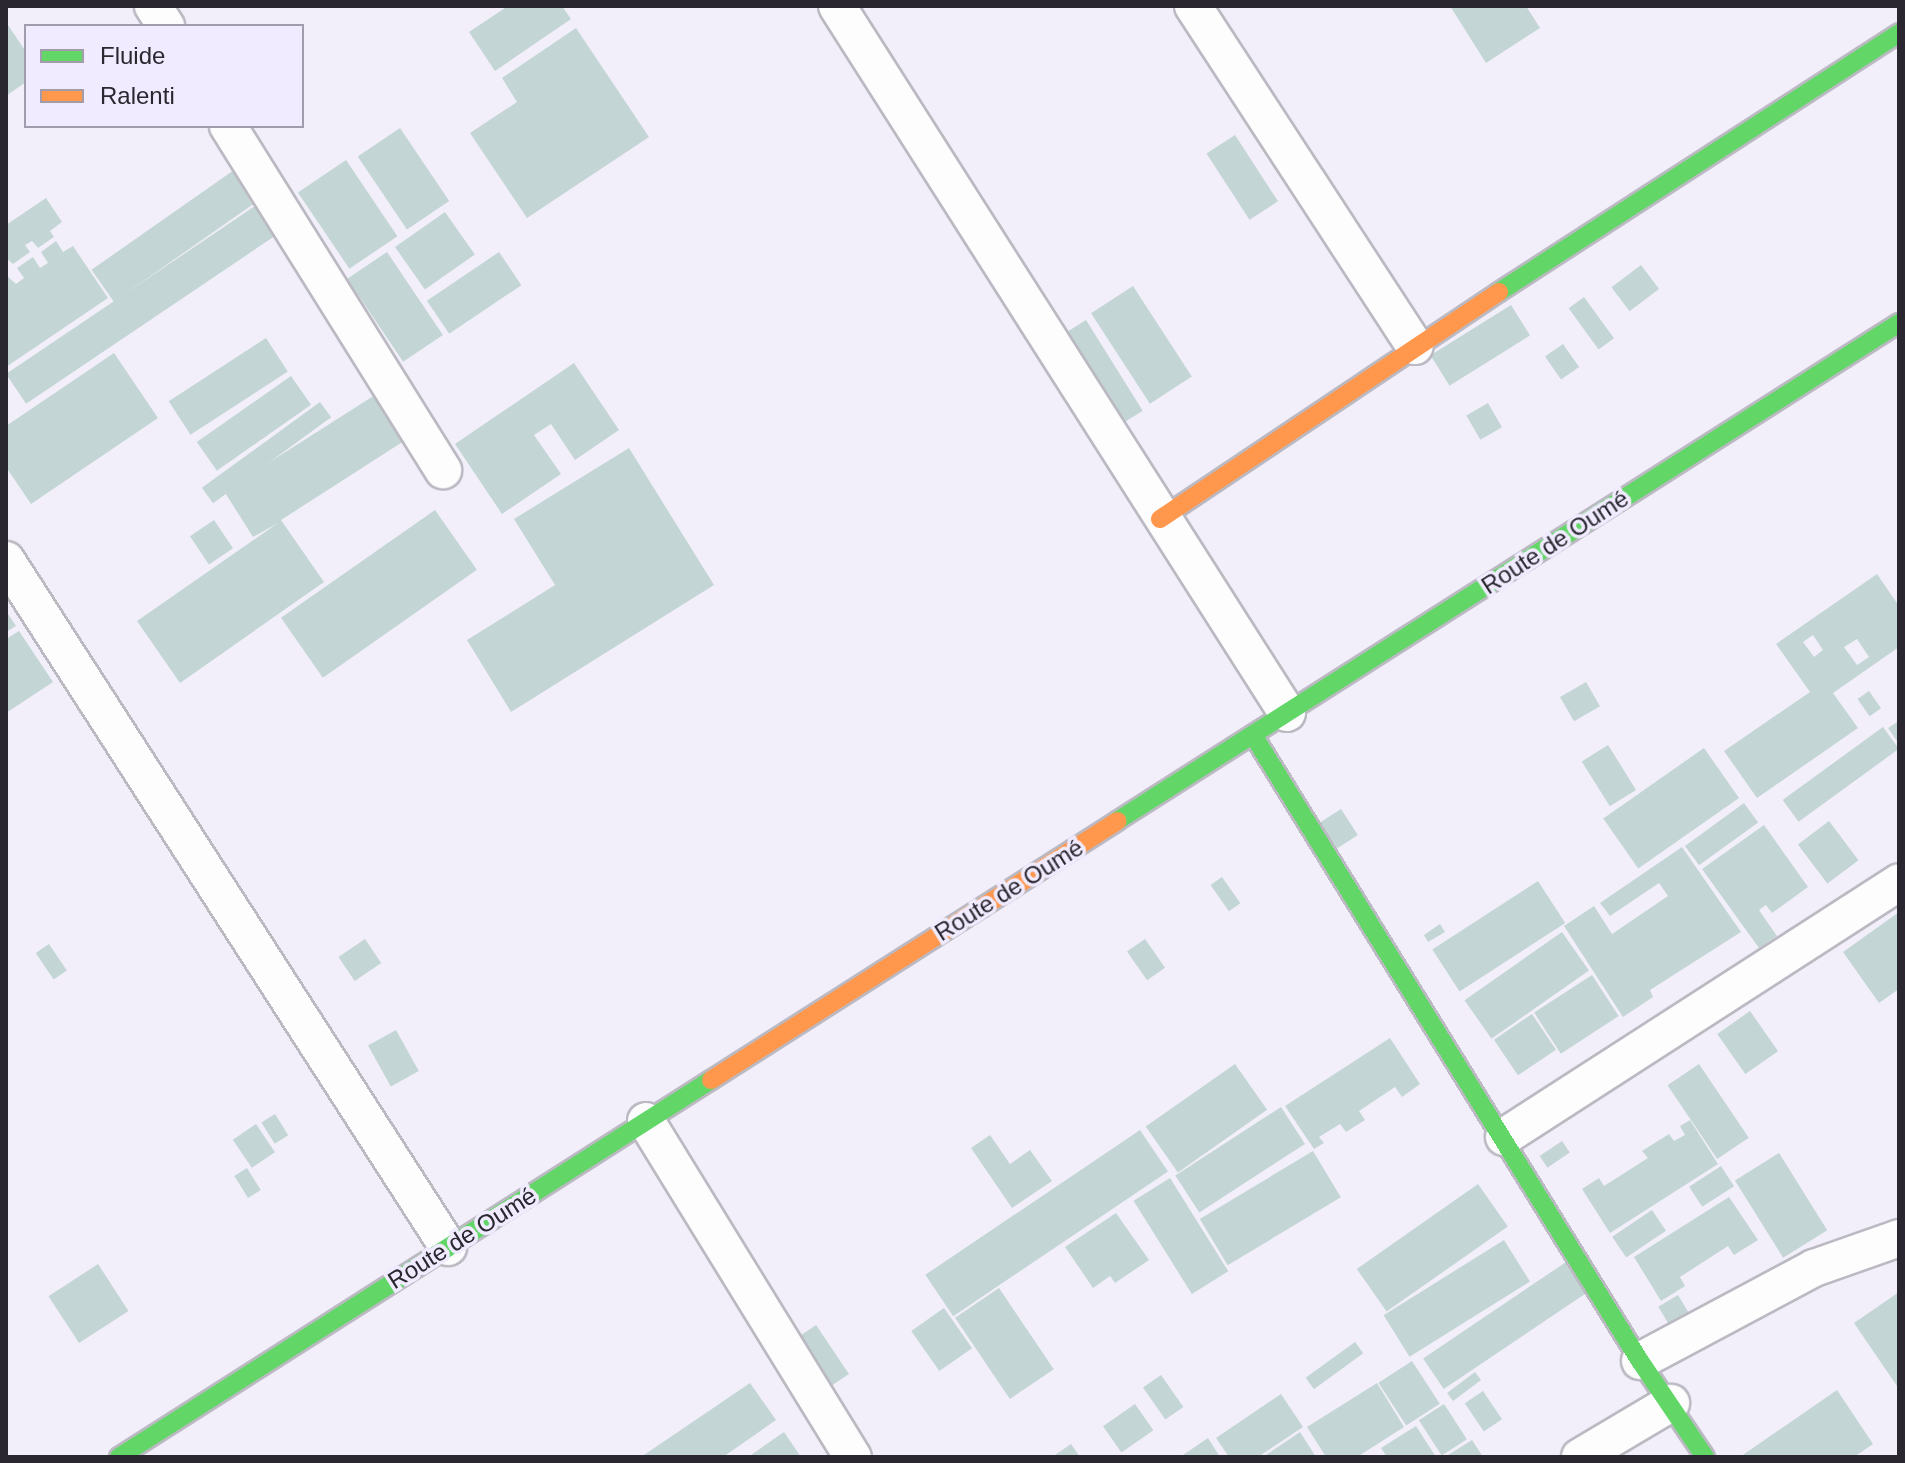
<!DOCTYPE html>
<html>
<head>
<meta charset="utf-8">
<style>
	body { margin:0 }
	#map { position:relative; width:1905px; height:1463px; overflow:hidden; background:#f2effa; font-family:Arial,sans-serif }
	div>[style] { position:absolute }
	[style*='--x'] { left:calc(var(--x)*1px); top:calc(var(--y)*1px); width:calc(var(--w)*1px); rotate:calc(var(--a)*1deg) }
	.building>* { inset:0; background:#c3d6d5; transform-origin:0 0 }
	.roads { filter:drop-shadow(2px 0 #bbb9c2) drop-shadow(-2px 0 #bbb9c2) drop-shadow(0 2px #bbb9c2) drop-shadow(0 -2px #bbb9c2) }
	.street>* { height:36px; margin:-18px; padding:0 18px; transform-origin:18px; border-radius:18px; background:#fdfdfe }
	.fast>* { height:18px; margin:-9px; padding:0 9px; transform-origin:9px; border-radius:9px; background:#63d668 }
	.slow>* { height:18px; margin:-9px; padding:0 9px; transform-origin:9px; border-radius:9px; background:#ff974d }
	span { translate:-50% -50%; white-space:nowrap; text-align:center; line-height:1.15; -webkit-text-stroke:7px #f0ebfe; paint-order:stroke }
	.street-label { font-size:24px; color:#2a2730 }
	.frame { position:absolute; inset:0; border:8px solid #2a2730; pointer-events:none }
	.legend { position:absolute; left:24px; top:24px; width:280px; height:104px; box-sizing:border-box; background:#f0ebfe; border:2px solid #a19dac; margin:0; padding:10px 14px; list-style:none; font-size:24px; color:#2a2730 }
	.legend li { display:flex; align-items:center; gap:16px; height:40px }
	.legend b { width:40px; border:2px solid #a19dac }
</style>
</head>
<body>
<div id="map">
	<div class="building">
		<div style="clip-path:polygon(508px 6px,562px 6px,571px 19px,495px 71px,469px 32px)"></div>
		<div style="clip-path:polygon(1450px 6px,1526px 6px,1540px 28px,1486px 63px)"></div>
		<div style="clip-path:polygon(6px 22px,26px 52px,26px 82px,6px 96px)"></div>
		<div style="clip-path:polygon(576px 28px,649px 137px,527px 218px,470px 133px,517px 102px,502px 78px)"></div>
		<div style="left:400px;top:128px;width:88px;height:51px;rotate:56deg"></div>
		<div style="left:1235px;top:135px;width:79px;height:34px;rotate:57deg"></div>
		<div style="left:346px;top:160px;width:92px;height:58px;rotate:56deg"></div>
		<div style="left:234px;top:170px;width:39px;height:174px;rotate:55deg"></div>
		<div style="clip-path:polygon(46px 198px,62px 222px,50px 231px,54px 237px,38px 248px,32px 241px,25px 245px,30px 252px,13px 264px,6px 258px,6px 225px)"></div>
		<div style="left:258px;top:204px;width:36px;height:304px;rotate:56deg"></div>
		<div style="left:445px;top:212px;width:52px;height:61px;rotate:55deg"></div>
		<div style="clip-path:polygon(56px 241px,63px 252px,73px 246px,108px 298px,6px 367px,6px 275px,16px 284px,24px 278px,17px 268px,33px 257px,40px 268px,48px 263px,41px 252px)"></div>
		<div style="left:387px;top:252px;width:100px;height:48px;rotate:56deg"></div>
		<div style="left:499px;top:252px;width:40px;height:87px;rotate:56deg"></div>
		<div style="left:1641px;top:265px;width:30px;height:37px;rotate:53deg"></div>
		<div style="left:1133px;top:286px;width:108px;height:50px;rotate:57deg"></div>
		<div style="left:1584px;top:297px;width:51px;height:19px;rotate:54deg"></div>
		<div style="left:1511px;top:305px;width:36px;height:95px;rotate:58deg"></div>
		<div style="left:1086px;top:320px;width:107px;height:32px;rotate:58deg"></div>
		<div style="left:266px;top:338px;width:40px;height:116px;rotate:57deg"></div>
		<div style="left:1563px;top:344px;width:28px;height:22px;rotate:55deg"></div>
		<div style="clip-path:polygon(114px 353px,158px 418px,31px 504px,6px 467px,6px 426px)"></div>
		<div style="clip-path:polygon(574px 363px,619px 430px,575px 460px,551px 424px,534px 435px,561px 474px,502px 514px,455px 444px)"></div>
		<div style="left:291px;top:376px;width:35px;height:115px;rotate:55deg"></div>
		<div style="clip-path:polygon(375px 395px,404px 441px,281px 520px,324px 582px,180px 683px,137px 621px,278px 523px,253px 537px,224px 491px)"></div>
		<div style="left:320px;top:402px;width:19px;height:146px;rotate:54deg"></div>
		<div style="left:1488px;top:403px;width:28px;height:25px;rotate:60deg"></div>
		<div style="clip-path:polygon(629px 448px,714px 585px,511px 712px,467px 640px,555px 585px,514px 519px)"></div>
		<div style="left:435px;top:510px;width:73px;height:188px;rotate:55deg"></div>
		<div style="left:214px;top:520px;width:34px;height:29px;rotate:56deg"></div>
		<div style="clip-path:polygon(evenodd,1877px 574px,1899px 606px,1899px 647px,1833px 693px,1858px 728px,1757px 798px,1724px 751px,1810px 692px,1776px 644px,1877px 574px,1813px 635px,1823px 650px,1814px 657px,1803px 642px,1813px 635px,1877px 574px,1857px 639px,1869px 657px,1857px 665px,1844px 647px,1857px 639px)"></div>
		<div style="clip-path:polygon(6px 611px,16px 626px,6px 632px)"></div>
		<div style="clip-path:polygon(19px 631px,53px 682px,6px 713px,6px 639px)"></div>
		<div style="left:1586px;top:682px;width:28px;height:30px;rotate:60deg"></div>
		<div style="left:1869px;top:691px;width:21px;height:14px;rotate:55deg"></div>
		<div style="clip-path:polygon(1899px 721px,1899px 744px,1888px 728px)"></div>
		<div style="left:1883px;top:727px;width:27px;height:124px;rotate:54deg"></div>
		<div style="left:1608px;top:745px;width:53px;height:31px;rotate:58deg"></div>
		<div style="left:1704px;top:748px;width:61px;height:123px;rotate:55deg"></div>
		<div style="left:1744px;top:803px;width:24px;height:73px;rotate:54deg"></div>
		<div style="left:1341px;top:809px;width:31px;height:25px;rotate:57deg"></div>
		<div style="left:1829px;top:821px;width:49px;height:39px;rotate:53deg"></div>
		<div style="clip-path:polygon(1764px 825px,1808px 887px,1772px 913px,1766px 905px,1759px 910px,1777px 936px,1759px 948px,1702px 869px)"></div>
		<div style="clip-path:polygon(1682px 847px,1741px 932px,1650px 990px,1653px 997px,1623px 1017px,1564px 926px,1594px 906px,1612px 934px,1668px 896px,1659px 883px,1610px 916px,1600px 903px)"></div>
		<div style="left:1222px;top:877px;width:32px;height:14px;rotate:55deg"></div>
		<div style="left:1538px;top:881px;width:50px;height:126px;rotate:57deg"></div>
		<div style="clip-path:polygon(1899px 912px,1899px 989px,1879px 1003px,1843px 952px)"></div>
		<div style="clip-path:polygon(1440px 924px,1445px 932px,1428px 942px,1424px 935px)"></div>
		<div style="left:1562px;top:932px;width:47px;height:119px;rotate:55deg"></div>
		<div style="left:365px;top:939px;width:29px;height:32px;rotate:56deg"></div>
		<div style="left:1145px;top:939px;width:35px;height:22px;rotate:55deg"></div>
		<div style="left:49px;top:944px;width:32px;height:16px;rotate:56deg"></div>
		<div style="left:1592px;top:975px;width:49px;height:69px;rotate:57deg"></div>
		<div style="left:1750px;top:1011px;width:49px;height:40px;rotate:55deg"></div>
		<div style="left:1532px;top:1014px;width:43px;height:46px;rotate:56deg"></div>
		<div style="left:396px;top:1030px;width:47px;height:32px;rotate:61deg"></div>
		<div style="clip-path:polygon(1390px 1038px,1420px 1084px,1402px 1097px,1395px 1087px,1359px 1111px,1365px 1120px,1346px 1132px,1340px 1124px,1319px 1137px,1324px 1143px,1314px 1149px,1285px 1106px)"></div>
		<div style="left:1235px;top:1064px;width:56px;height:109px;rotate:55deg"></div>
		<div style="left:1699px;top:1064px;width:89px;height:38px;rotate:56deg"></div>
		<div style="left:1281px;top:1107px;width:44px;height:126px;rotate:57deg"></div>
		<div style="left:275px;top:1114px;width:25px;height:16px;rotate:58deg"></div>
		<div style="clip-path:polygon(1690px 1120px,1718px 1164px,1610px 1233px,1582px 1189px,1599px 1178px,1604px 1186px,1648px 1158px,1642px 1151px,1669px 1134px,1674px 1141px,1685px 1135px,1680px 1126px)"></div>
		<div style="left:256px;top:1124px;width:34px;height:28px;rotate:56deg"></div>
		<div style="left:1140px;top:1130px;width:50px;height:259px;rotate:56deg"></div>
		<div style="clip-path:polygon(990px 1135px,1010px 1164px,1030px 1150px,1052px 1181px,1012px 1208px,971px 1148px)"></div>
		<div style="left:1562px;top:1141px;width:14px;height:27px;rotate:56deg"></div>
		<div style="left:1313px;top:1151px;width:54px;height:132px;rotate:59deg"></div>
		<div style="left:1779px;top:1153px;width:91px;height:52px;rotate:58deg"></div>
		<div style="left:1721px;top:1166px;width:24px;height:38px;rotate:57deg"></div>
		<div style="left:247px;top:1168px;width:26px;height:15px;rotate:58deg"></div>
		<div style="left:1170px;top:1178px;width:110px;height:43px;rotate:58deg"></div>
		<div style="left:1478px;top:1184px;width:52px;height:148px;rotate:55deg"></div>
		<div style="clip-path:polygon(1729px 1197px,1758px 1240px,1734px 1255px,1728px 1246px,1680px 1277px,1685px 1286px,1661px 1301px,1634px 1257px)"></div>
		<div style="left:1652px;top:1210px;width:25px;height:48px;rotate:56deg"></div>
		<div style="clip-path:polygon(1116px 1213px,1149px 1260px,1115px 1283px,1110px 1276px,1093px 1288px,1065px 1247px)"></div>
		<div style="left:1504px;top:1240px;width:49px;height:142px;rotate:58deg"></div>
		<div style="left:1569px;top:1260px;width:37px;height:176px;rotate:56deg"></div>
		<div style="left:98px;top:1264px;width:56px;height:59px;rotate:57deg"></div>
		<div style="left:999px;top:1288px;width:98px;height:53px;rotate:56deg"></div>
		<div style="clip-path:polygon(1899px 1292px,1899px 1389px,1854px 1323px)"></div>
		<div style="left:1678px;top:1295px;width:31px;height:23px;rotate:59deg"></div>
		<div style="left:944px;top:1308px;width:49px;height:40px;rotate:55deg"></div>
		<div style="left:816px;top:1325px;width:59px;height:32px;rotate:56deg"></div>
		<div style="left:1355px;top:1342px;width:14px;height:61px;rotate:54deg"></div>
		<div style="left:1412px;top:1361px;width:51px;height:40px;rotate:57deg"></div>
		<div style="left:1475px;top:1372px;width:10px;height:35px;rotate:53deg"></div>
		<div style="left:1161px;top:1375px;width:39px;height:22px;rotate:55deg"></div>
		<div style="clip-path:polygon(750px 1383px,776px 1420px,723px 1457px,641px 1457px)"></div>
		<div style="clip-path:polygon(1377px 1383px,1404px 1427px,1357px 1457px,1326px 1457px,1307px 1427px)"></div>
		<div style="clip-path:polygon(1837px 1390px,1873px 1444px,1854px 1457px,1740px 1457px)"></div>
		<div style="left:1483px;top:1391px;width:34px;height:22px;rotate:56deg"></div>
		<div style="clip-path:polygon(1281px 1394px,1303px 1427px,1258px 1457px,1229px 1457px,1216px 1438px)"></div>
		<div style="left:1135px;top:1404px;width:32px;height:39px;rotate:55deg"></div>
		<div style="left:1444px;top:1404px;width:42px;height:30px;rotate:57deg"></div>
		<div style="clip-path:polygon(1416px 1426px,1436px 1457px,1387px 1457px,1381px 1448px)"></div>
		<div style="clip-path:polygon(784px 1432px,801px 1457px,748px 1457px)"></div>
		<div style="clip-path:polygon(1300px 1432px,1316px 1457px,1263px 1457px)"></div>
		<div style="clip-path:polygon(1208px 1438px,1220px 1457px,1180px 1457px)"></div>
		<div style="clip-path:polygon(1472px 1440px,1483px 1457px,1445px 1457px)"></div>
		<div style="clip-path:polygon(1071px 1444px,1080px 1457px,1052px 1457px)"></div>
	</div>
	<div class="roads">
		<div class="street">
			<div style="--x:153;--y:6;--w:24;--a:57"></div>
			<div style="--x:837;--y:6;--w:838;--a:57.52"></div>
			<div style="--x:1193;--y:6;--w:406;--a:56.9"></div>
			<div style="--x:228;--y:126;--w:406;--a:58"></div>
			<div style="--x:6;--y:560;--w:817;--a:57.24"></div>
			<div style="--x:646;--y:1121;--w:395;--a:58.4"></div>
			<div style="--x:1504;--y:1137;--w:470;--a:-32.8"></div>
			<div style="--x:1640;--y:1361;--w:197;--a:-28.1"></div>
			<div style="--x:1814;--y:1268;--w:90;--a:-19.4"></div>
			<div style="--x:1580;--y:1457;--w:106;--a:-30.7"></div>
		</div>
		<div class="fast">
			<div style="--x:1499;--y:292;--w:477;--a:-32.9"></div>
			<div style="--x:1253;--y:735;--w:736;--a:58.28"></div>
			<div style="--x:1640;--y:1361;--w:116;--a:55.9"></div>
			<div style="--x:1117;--y:821;--w:927;--a:-32.49"></div>
			<div style="--x:119;--y:1457;--w:702;--a:-32.49"></div>
		</div>
		<div class="slow">
			<div style="--x:1160;--y:519;--w:408;--a:-33.8"></div>
			<div style="--x:711;--y:1080;--w:482;--a:-32.5"></div>
		</div>
	</div>
	<div class="street-label">
		<span style="left:1555px;top:542px;rotate:-33deg">Route de Oumé</span>
		<span style="left:1009px;top:890px;rotate:-32deg">Route de Oumé</span>
		<span style="left:462px;top:1238px;rotate:-32deg">Route de Oumé</span>
	</div>
	<div class="frame"></div>
	<ul class="legend">
	<li><b style="height:10px;background:#63d668"></b>Fluide</li>
	<li><b style="height:10px;background:#ff974d"></b>Ralenti</li>
	</ul>
</div>
</body>
</html>
